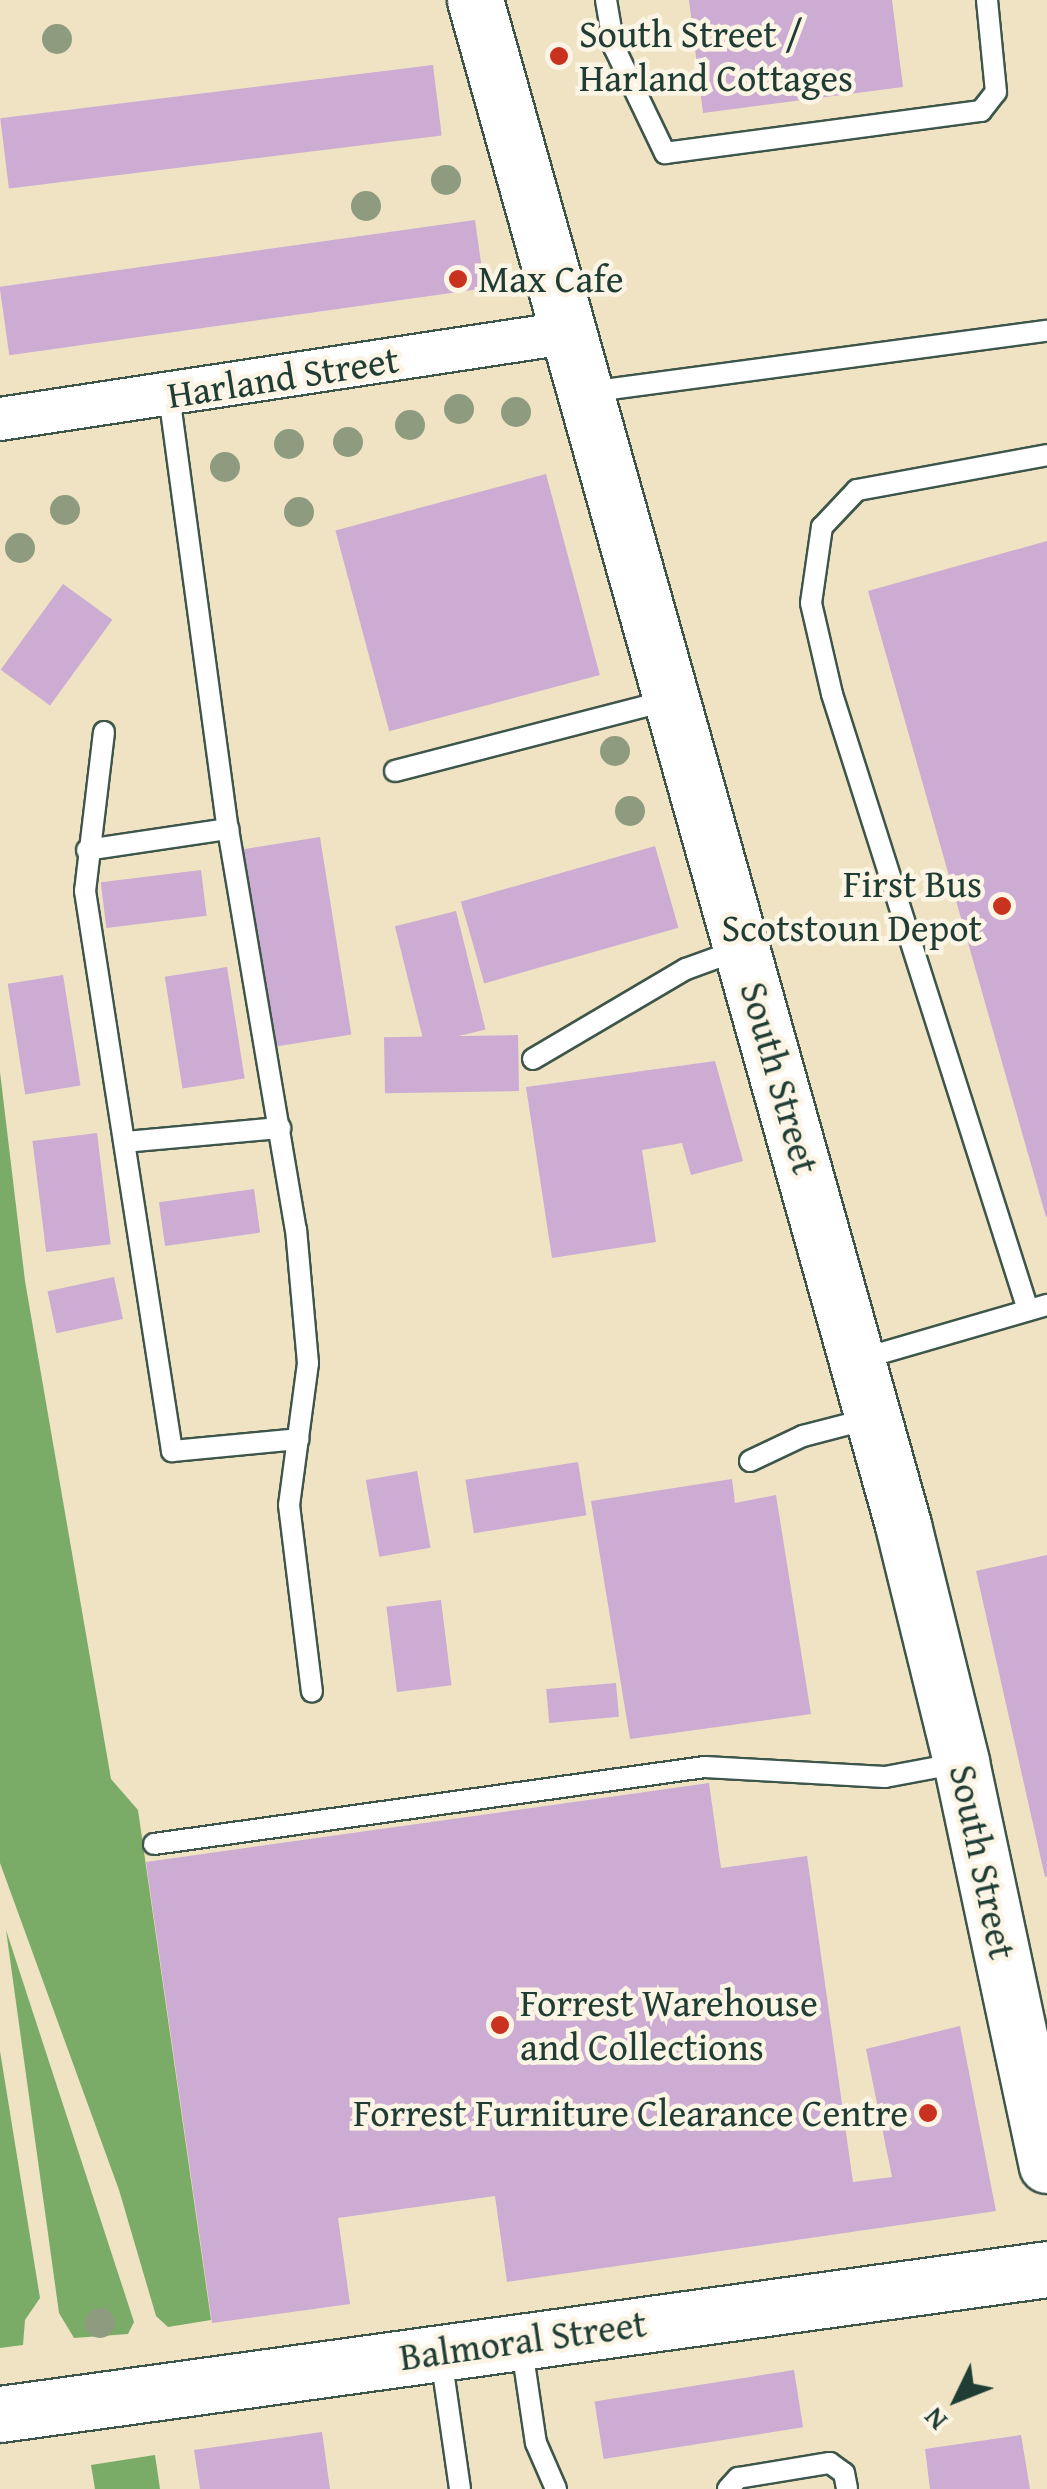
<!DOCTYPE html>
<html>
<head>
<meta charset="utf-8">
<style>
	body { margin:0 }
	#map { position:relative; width:1047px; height:2489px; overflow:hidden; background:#efe3c4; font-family:"Gentium Book Plus",serif }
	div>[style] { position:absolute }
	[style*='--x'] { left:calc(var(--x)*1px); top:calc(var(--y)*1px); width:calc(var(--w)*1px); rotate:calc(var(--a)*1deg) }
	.forest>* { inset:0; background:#7aac67 }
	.building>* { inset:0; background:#ccacd3; transform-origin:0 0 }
	.roads { filter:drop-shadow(2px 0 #3e564a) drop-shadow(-2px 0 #3e564a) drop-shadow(0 2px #3e564a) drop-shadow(0 -2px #3e564a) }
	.lane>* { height:20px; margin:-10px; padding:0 10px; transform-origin:10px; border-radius:10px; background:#fff }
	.street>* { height:42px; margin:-21px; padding:0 21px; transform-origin:21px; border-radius:21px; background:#fff }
	.secondary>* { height:55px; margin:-27.5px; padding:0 27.5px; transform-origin:27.5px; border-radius:27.5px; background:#fff }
	.trees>* { width:30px; height:30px; margin:-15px; border-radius:50%; background:#8e9b7e }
	.dots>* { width:28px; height:28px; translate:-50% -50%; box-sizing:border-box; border:5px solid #fcf5e5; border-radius:50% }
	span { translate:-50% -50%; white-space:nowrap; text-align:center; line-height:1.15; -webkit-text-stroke:9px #fcf5e5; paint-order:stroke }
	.poi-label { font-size:38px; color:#1f3d34 }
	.left { translate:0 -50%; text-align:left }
	.right { translate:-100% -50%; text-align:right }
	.street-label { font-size:38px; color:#1f3d34 }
	.north { position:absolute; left:907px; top:2349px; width:100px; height:100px; -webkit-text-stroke:8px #fcf5e5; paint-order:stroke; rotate:227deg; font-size:28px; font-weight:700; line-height:40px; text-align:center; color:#1f3d34 }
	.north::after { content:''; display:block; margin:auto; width:35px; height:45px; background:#1f3d34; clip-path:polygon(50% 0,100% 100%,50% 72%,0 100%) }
</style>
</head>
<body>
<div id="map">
	<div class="forest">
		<div style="clip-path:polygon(0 1072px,25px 1281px,111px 1779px,138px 1810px,211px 2320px,168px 2327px,156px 2316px,119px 2190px,0 1863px)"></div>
		<div style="clip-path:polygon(6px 1930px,134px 2322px,128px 2334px,74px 2338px,59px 2313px)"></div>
		<div style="clip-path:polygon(0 2051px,40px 2298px,25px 2320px,23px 2345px,0 2348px)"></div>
		<div style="clip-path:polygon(155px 2455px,160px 2489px,95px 2489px,91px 2465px)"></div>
	</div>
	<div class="building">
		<div style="clip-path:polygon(689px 0,892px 0,903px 87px,703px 113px)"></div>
		<div style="left:433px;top:65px;width:71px;height:436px;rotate:83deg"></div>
		<div style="left:475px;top:220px;width:69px;height:480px;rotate:82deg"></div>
		<div style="left:546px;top:474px;width:208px;height:218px;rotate:75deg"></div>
		<div style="clip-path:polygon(1047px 541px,1047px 1216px,1046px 1217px,868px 591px)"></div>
		<div style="left:63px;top:584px;width:61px;height:106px;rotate:36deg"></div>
		<div style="left:320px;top:837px;width:200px;height:81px;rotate:81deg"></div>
		<div style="left:655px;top:846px;width:85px;height:202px;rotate:74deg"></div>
		<div style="left:201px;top:870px;width:46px;height:101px;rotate:83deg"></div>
		<div style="left:456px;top:911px;width:122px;height:63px;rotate:76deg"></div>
		<div style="left:227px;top:967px;width:113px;height:63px;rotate:81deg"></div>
		<div style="left:63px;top:975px;width:112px;height:56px;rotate:81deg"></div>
		<div style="left:518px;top:1035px;width:56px;height:134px;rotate:89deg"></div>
		<div style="clip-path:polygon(715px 1061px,743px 1161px,691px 1175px,682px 1143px,642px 1150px,656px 1242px,552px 1258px,526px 1087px)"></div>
		<div style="left:97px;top:1133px;width:112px;height:65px;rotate:83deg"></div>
		<div style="left:254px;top:1189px;width:44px;height:96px;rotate:82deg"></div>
		<div style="left:114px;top:1277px;width:43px;height:68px;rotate:78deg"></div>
		<div style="left:578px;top:1462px;width:54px;height:114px;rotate:81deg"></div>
		<div style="left:417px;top:1471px;width:78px;height:52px;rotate:80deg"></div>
		<div style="clip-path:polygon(732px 1479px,735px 1503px,776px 1495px,811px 1714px,630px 1739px,591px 1501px)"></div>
		<div style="clip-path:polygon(1047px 1555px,1047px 1876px,1045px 1877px,976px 1571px)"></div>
		<div style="left:441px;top:1600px;width:86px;height:55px;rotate:83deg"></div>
		<div style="left:616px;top:1683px;width:34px;height:70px;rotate:85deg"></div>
		<div style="clip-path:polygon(709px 1783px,721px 1868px,807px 1856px,853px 2182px,892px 2177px,866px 2049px,960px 2026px,996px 2211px,507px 2282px,495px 2196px,338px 2218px,350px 2304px,212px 2323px,146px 1862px)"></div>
		<div style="left:794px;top:2370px;width:58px;height:202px;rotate:81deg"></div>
		<div style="clip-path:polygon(322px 2432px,330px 2489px,200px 2489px,194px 2450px)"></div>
		<div style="clip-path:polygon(1021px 2435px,1030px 2489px,930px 2489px,925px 2449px)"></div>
	</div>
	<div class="roads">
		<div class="lane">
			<div style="--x:606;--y:0;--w:48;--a:80.3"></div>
			<div style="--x:614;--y:47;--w:118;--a:64.3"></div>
			<div style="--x:665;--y:153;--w:319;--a:-7.6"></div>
			<div style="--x:981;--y:111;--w:24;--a:-52"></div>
			<div style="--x:996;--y:92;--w:92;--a:-95.6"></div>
			<div style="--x:588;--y:392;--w:463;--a:-7.6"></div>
			<div style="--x:169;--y:395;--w:438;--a:82.3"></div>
			<div style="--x:228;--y:829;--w:406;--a:80.4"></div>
			<div style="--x:296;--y:1229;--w:135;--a:84.9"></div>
			<div style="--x:308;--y:1363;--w:143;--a:97.6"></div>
			<div style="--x:289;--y:1505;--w:188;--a:83"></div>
			<div style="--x:104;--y:732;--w:160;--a:96.8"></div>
			<div style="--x:85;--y:891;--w:567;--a:81.17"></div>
			<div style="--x:172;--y:1451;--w:127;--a:-5.4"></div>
			<div style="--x:395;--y:771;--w:283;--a:-14.5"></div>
			<div style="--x:87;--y:850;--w:143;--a:-8.5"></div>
			<div style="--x:533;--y:1059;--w:178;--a:-30.5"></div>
			<div style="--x:686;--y:969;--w:59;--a:-20"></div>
			<div style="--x:125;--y:1142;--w:156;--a:-5.2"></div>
			<div style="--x:1028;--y:1310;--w:646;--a:-107.65"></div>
			<div style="--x:832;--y:694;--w:93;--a:-103"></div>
			<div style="--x:811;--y:603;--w:77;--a:-81.8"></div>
			<div style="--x:822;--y:527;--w:51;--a:-46.6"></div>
			<div style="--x:857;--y:490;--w:193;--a:-10.4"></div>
			<div style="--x:861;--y:1359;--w:194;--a:-16.2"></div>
			<div style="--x:750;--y:1461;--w:59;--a:-25.3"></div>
			<div style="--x:803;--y:1436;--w:71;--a:-14.6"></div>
			<div style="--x:154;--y:1844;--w:556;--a:-7.96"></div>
			<div style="--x:705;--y:1767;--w:180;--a:3.2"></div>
			<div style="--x:885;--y:1777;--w:76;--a:-10.6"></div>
			<div style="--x:521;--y:2342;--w:102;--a:81.6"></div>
			<div style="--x:536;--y:2443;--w:50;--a:66.5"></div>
			<div style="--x:441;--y:2357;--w:133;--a:81.8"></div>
			<div style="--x:728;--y:2489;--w:15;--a:-48"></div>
			<div style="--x:738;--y:2478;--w:93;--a:-9.3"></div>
			<div style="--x:830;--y:2463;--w:17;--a:36"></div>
			<div style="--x:844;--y:2473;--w:16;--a:79"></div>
		</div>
		<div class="street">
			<div style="--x:0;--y:419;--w:572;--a:-8.65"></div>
		</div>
		<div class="secondary">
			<div style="--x:475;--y:0;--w:1584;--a:74.32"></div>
			<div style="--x:903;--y:1525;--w:244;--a:76.2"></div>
			<div style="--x:961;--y:1762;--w:412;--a:78"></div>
			<div style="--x:0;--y:2414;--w:1057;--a:-7.88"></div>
		</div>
	</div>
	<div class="trees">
		<div style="left:57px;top:39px"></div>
		<div style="left:446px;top:180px"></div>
		<div style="left:366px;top:206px"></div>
		<div style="left:459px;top:409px"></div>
		<div style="left:516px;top:412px"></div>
		<div style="left:410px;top:425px"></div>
		<div style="left:348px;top:442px"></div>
		<div style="left:289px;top:444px"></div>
		<div style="left:225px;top:467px"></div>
		<div style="left:65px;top:510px"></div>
		<div style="left:299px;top:512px"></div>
		<div style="left:20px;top:548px"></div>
		<div style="left:615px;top:751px"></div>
		<div style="left:630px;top:811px"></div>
		<div style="left:100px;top:2323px"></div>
	</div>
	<div class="dots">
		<div style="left:559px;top:56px;background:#c8321e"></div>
		<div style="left:458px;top:279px;background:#c8321e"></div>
		<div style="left:1002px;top:906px;background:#c8321e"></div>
		<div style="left:500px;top:2025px;background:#c8321e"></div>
		<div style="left:928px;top:2113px;background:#c8321e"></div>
	</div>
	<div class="poi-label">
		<span class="left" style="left:579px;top:56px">South Street /<br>Harland Cottages</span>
		<span class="left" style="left:478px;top:279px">Max Cafe</span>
		<span class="right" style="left:982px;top:906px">First Bus<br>Scotstoun Depot</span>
		<span class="left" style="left:520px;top:2025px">Forrest Warehouse<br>and Collections</span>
		<span class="right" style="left:908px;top:2113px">Forrest Furniture Clearance Centre</span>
	</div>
	<div class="street-label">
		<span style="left:283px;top:377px;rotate:-9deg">Harland Street</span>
		<span style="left:780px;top:1078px;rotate:74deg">South Street</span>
		<span style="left:983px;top:1862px;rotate:78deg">South Street</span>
		<span style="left:523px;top:2340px;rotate:-8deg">Balmoral Street</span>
	</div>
	<div class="north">N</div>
</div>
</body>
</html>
